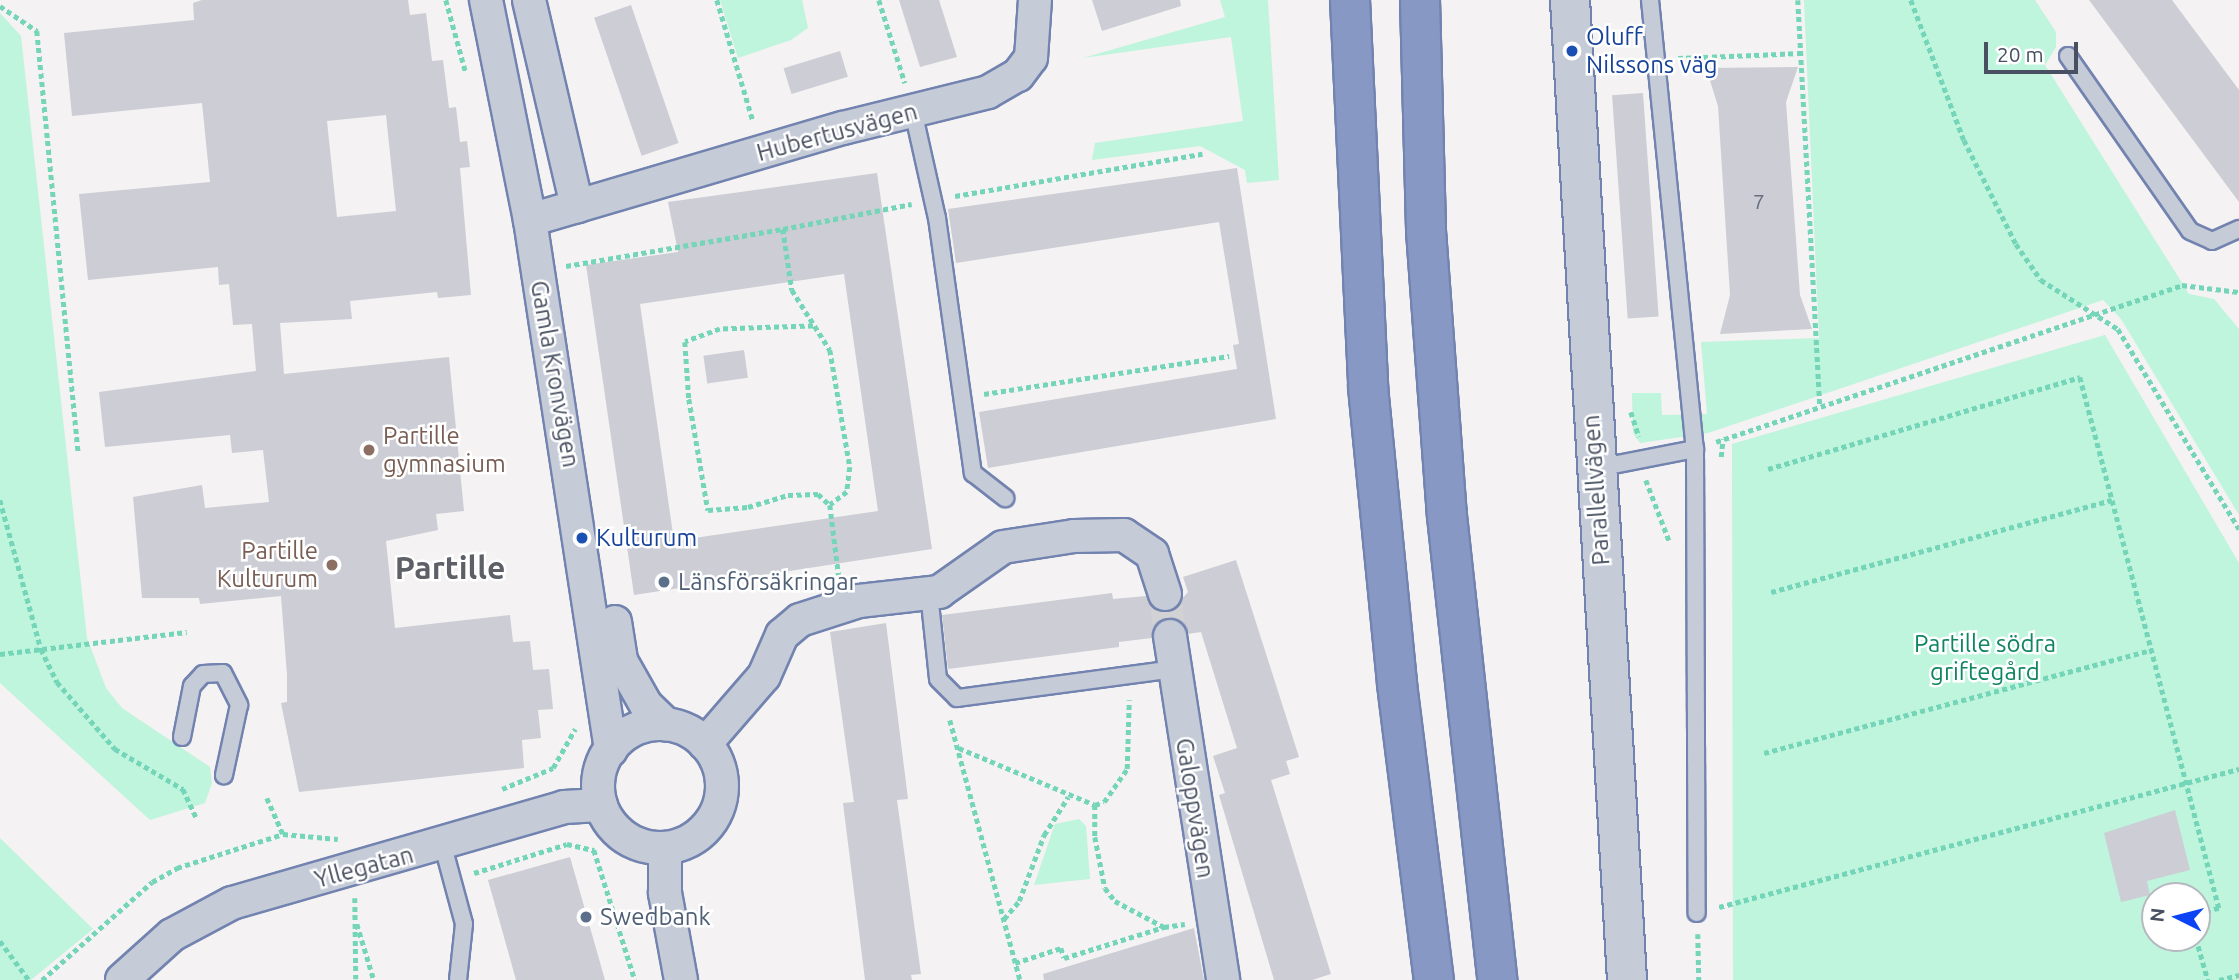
<!DOCTYPE html>
<html>
<head>
<meta charset="utf-8">
<style>
	body { margin:0 }
	#map { position:relative; width:2239px; height:980px; overflow:hidden; background:#f4f2f2; font-family:Ubuntu,sans-serif }
	div>[style] { position:absolute }
	[style*='--x'] { left:calc(var(--x)*1px); top:calc(var(--y)*1px); width:calc(var(--w)*1px); rotate:calc(var(--a)*1deg) }
	.green>* { inset:0; background:#bff4dd }
	.building>* { inset:0; background:#cccdd5; transform-origin:0 0 }
	.minor-tunnel>* { height:32px; margin-top:-16px; transform-origin:0; background:repeating-linear-gradient(90deg,#d2d2d5 0 32px,transparent 0 48px) }
	.path>* { height:4.5px; margin-top:-2.25px; transform-origin:0; background:repeating-linear-gradient(90deg,#74d5b8 0 5px,transparent 0 8.5px) }
	.roads { filter:drop-shadow(2px 0 #7283b0) drop-shadow(-2px 0 #7283b0) drop-shadow(0 2px #7283b0) drop-shadow(0 -2px #7283b0) }
	.service>* { height:16px; margin:-8px; padding:0 8px; transform-origin:8px; border-radius:8px; background:#c5cbd7 }
	.minor>* { height:32px; margin:-16px; padding:0 16px; transform-origin:16px; border-radius:16px; background:#c5cbd7 }
	.minor>.ring { margin:-16px; padding:0; box-sizing:content-box; background:none; border:32px solid #c5cbd7; border-radius:50% }
	.tertiary>* { height:38px; margin:-19px; padding:0 19px; transform-origin:19px; border-radius:19px; background:#c5cbd7 }
	.motorway>* { height:38px; margin:-19px; padding:0 19px; transform-origin:19px; border-radius:19px; background:#8798c4 }
	.dots>* { width:19px; height:19px; translate:-50% -50%; box-sizing:border-box; border:4px solid #fff; border-radius:50% }
	span { translate:-50% -50%; white-space:nowrap; text-align:center; line-height:1.15; -webkit-text-stroke:5px #fff; paint-order:stroke }
	.number-label { font-size:21px; color:#696f7e }
	.number-label span { -webkit-text-stroke-width:0 }
	.transit-label { font-size:24px; color:#164399 }
	.left { translate:0 -50%; text-align:left }
	.street-label { font-size:24px; color:#485061 }
	.education-label { font-size:24px; color:#785e54 }
	.right { translate:-100% -50%; text-align:right }
	.service-label { font-size:24px; color:#4e5e75 }
	.park-label { font-size:24px; color:#108562 }
	.district-label { font-size:32px; color:#5e6068; font-weight:700 }
	.north { position:absolute; left:2141px; top:882px; width:70px; height:70px; box-sizing:border-box; background:#fff; border:2px solid #b6b9c0; border-radius:50%; rotate:276deg; font-size:19px; font-weight:700; line-height:28px; text-align:center; color:#485061 }
	.north::after { content:''; display:block; margin:auto; width:24px; height:32px; background:#0c44f5; clip-path:polygon(50% 0,100% 100%,50% 72%,0 100%) }
	.scale { position:absolute; left:1984px; top:42px; width:94px; height:32px; box-sizing:border-box; border:4px solid #485061; border-top:0; padding-left:9px; font-size:21px; line-height:24px; white-space:nowrap; color:#485061; -webkit-text-stroke:5px #fff; paint-order:stroke }
</style>
</head>
<body>
<div id="map">
	<div class="green">
		<div style="clip-path:polygon(720px 0,802px 0,808px 28px,791px 40px,738px 58px)"></div>
		<div style="clip-path:polygon(1220px 0,1268px 0,1279px 180px,1247px 183px,1245px 170px,1200px 146px,1092px 160px,1095px 143px,1243px 121px,1231px 37px,1083px 58px,1225px 17px)"></div>
		<div style="clip-path:polygon(1804px 0,2035px 0,2056px 32px,2056px 47px,2045px 65px,2189px 294px,2214px 299px,2239px 329px,2239px 515px,2121px 319px,2103px 300px,1708px 433px,1640px 443px,1633px 433px,1632px 393px,1661px 393px,1662px 415px,1707px 414px,1701px 342px,1819px 338px)"></div>
		<div style="clip-path:polygon(0 13px,21px 36px,87px 638px,106px 688px,122px 708px,210px 767px,212px 783px,205px 803px,150px 820px,0 683px)"></div>
		<div style="clip-path:polygon(evenodd,2105px 335px,2239px 563px,2239px 980px,1733px 980px,1732px 444px,2105px 335px,2155px 896px,2197px 896px,2197px 938px,2155px 938px,2155px 896px)"></div>
		<div style="clip-path:polygon(1079px 819px,1086px 826px,1090px 879px,1034px 885px,1055px 824px)"></div>
		<div style="clip-path:polygon(0 838px,93px 929px,31px 980px,0 980px)"></div>
	</div>
	<div class="building">
		<div style="clip-path:polygon(evenodd,202px 0,408px 0,410px 15px,426px 13px,432px 61px,443px 60px,449px 108px,456px 107px,460px 142px,467px 141px,470px 167px,460px 168px,471px 295px,438px 298px,437px 292px,350px 301px,352px 319px,280px 323px,284px 374px,449px 357px,464px 511px,436px 514px,438px 530px,386px 541px,395px 628px,510px 615px,513px 642px,530px 641px,533px 670px,549px 669px,553px 709px,538px 710px,541px 738px,522px 740px,524px 768px,299px 792px,281px 703px,287px 702px,287px 675px,281px 596px,200px 604px,199px 598px,142px 598px,133px 497px,202px 485px,205px 508px,269px 502px,263px 450px,232px 453px,230px 435px,105px 447px,99px 392px,256px 371px,252px 324px,233px 325px,229px 284px,219px 285px,218px 267px,88px 280px,79px 194px,210px 182px,202px 103px,72px 116px,64px 33px,194px 20px,193px 3px,202px 0,386px 115px,396px 211px,337px 217px,327px 121px,386px 115px)"></div>
		<div style="clip-path:polygon(899px 0,939px 0,957px 57px,920px 67px)"></div>
		<div style="clip-path:polygon(1092px 0,1180px 0,1181px 6px,1102px 31px)"></div>
		<div style="clip-path:polygon(2089px 0,2172px 0,2239px 90px,2239px 202px)"></div>
		<div style="left:631px;top:5px;width:146px;height:39px;rotate:71deg"></div>
		<div style="left:840px;top:51px;width:27px;height:59px;rotate:73deg"></div>
		<div style="clip-path:polygon(1798px 67px,1786px 102px,1800px 295px,1812px 329px,1720px 334px,1730px 295px,1718px 106px,1706px 68px)"></div>
		<div style="left:1643px;top:93px;width:224px;height:31px;rotate:86deg"></div>
		<div style="clip-path:polygon(1237px 168px,1276px 419px,988px 468px,979px 412px,1237px 369px,1233px 345px,1239px 344px,1219px 222px,956px 263px,948px 209px)"></div>
		<div style="clip-path:polygon(evenodd,877px 173px,932px 549px,634px 595px,586px 265px,678px 252px,668px 202px,877px 173px,844px 274px,878px 511px,674px 541px,640px 304px,844px 274px)"></div>
		<div style="left:744px;top:350px;width:28px;height:41px;rotate:82deg"></div>
		<div style="clip-path:polygon(1236px 560px,1299px 757px,1286px 761px,1290px 774px,1271px 780px,1331px 974px,1312px 980px,1274px 980px,1219px 795px,1225px 793px,1213px 756px,1237px 748px,1201px 632px,1188px 634px,1184px 624px,1168px 618px,1158px 622px,1152px 638px,1119px 642px,1119px 647px,948px 669px,942px 615px,1112px 593px,1113px 599px,1146px 596px,1153px 608px,1170px 612px,1188px 592px,1183px 577px)"></div>
		<div style="clip-path:polygon(886px 623px,908px 799px,897px 800px,921px 974px,911px 975px,912px 980px,865px 980px,843px 803px,854px 802px,830px 632px)"></div>
		<div style="clip-path:polygon(2175px 810px,2190px 870px,2147px 881px,2150px 895px,2121px 902px,2104px 833px)"></div>
		<div style="clip-path:polygon(570px 857px,605px 980px,516px 980px,488px 880px)"></div>
		<div style="clip-path:polygon(1194px 928px,1204px 980px,1044px 980px,1043px 974px)"></div>
	</div>
	<div class="minor-tunnel">
		<div style="--x:1165;--y:594;--w:42;--a:83.2"></div>
	</div>
	<div class="path">
		<div style="--x:446;--y:0;--w:76;--a:74.7"></div>
		<div style="--x:717;--y:0;--w:126;--a:73.4"></div>
		<div style="--x:879;--y:0;--w:87;--a:72.6"></div>
		<div style="--x:1798;--y:0;--w:406;--a:86.9"></div>
		<div style="--x:1911;--y:0;--w:150;--a:69.3"></div>
		<div style="--x:1964;--y:140;--w:116;--a:63.4"></div>
		<div style="--x:2016;--y:244;--w:44;--a:55.2"></div>
		<div style="--x:2041;--y:280;--w:91;--a:32.5"></div>
		<div style="--x:2118;--y:329;--w:234;--a:58.8"></div>
		<div style="--x:0;--y:6;--w:45;--a:34"></div>
		<div style="--x:37;--y:31;--w:423;--a:84.4"></div>
		<div style="--x:1678;--y:58;--w:122;--a:-2.3"></div>
		<div style="--x:955;--y:196;--w:251;--a:-9.7"></div>
		<div style="--x:783;--y:229;--w:131;--a:-11"></div>
		<div style="--x:566;--y:266;--w:220;--a:-9.7"></div>
		<div style="--x:783;--y:229;--w:62;--a:81.6"></div>
		<div style="--x:792;--y:290;--w:71;--a:57.7"></div>
		<div style="--x:830;--y:350;--w:119;--a:80.3"></div>
		<div style="--x:850;--y:467;--w:25;--a:97"></div>
		<div style="--x:847;--y:492;--w:21;--a:143"></div>
		<div style="--x:830;--y:505;--w:73;--a:82.9"></div>
		<div style="--x:813;--y:326;--w:93;--a:178.2"></div>
		<div style="--x:720;--y:329;--w:37;--a:160"></div>
		<div style="--x:685;--y:342;--w:57;--a:86"></div>
		<div style="--x:689;--y:399;--w:113;--a:80.3"></div>
		<div style="--x:708;--y:510;--w:40;--a:-4.3"></div>
		<div style="--x:748;--y:507;--w:42;--a:-16.7"></div>
		<div style="--x:788;--y:495;--w:30;--a:-2"></div>
		<div style="--x:818;--y:494;--w:16;--a:43"></div>
		<div style="--x:984;--y:394;--w:248;--a:-8.8"></div>
		<div style="--x:1631;--y:412;--w:26;--a:72"></div>
		<div style="--x:1716;--y:442;--w:492;--a:-18.6"></div>
		<div style="--x:2182;--y:285;--w:57;--a:7"></div>
		<div style="--x:1721;--y:457;--w:18;--a:-84"></div>
		<div style="--x:1768;--y:469;--w:325;--a:-16.4"></div>
		<div style="--x:2080;--y:377;--w:549;--a:75.33"></div>
		<div style="--x:2219;--y:908;--w:23;--a:162"></div>
		<div style="--x:1646;--y:480;--w:67;--a:69.1"></div>
		<div style="--x:0;--y:500;--w:155;--a:74.6"></div>
		<div style="--x:41;--y:649;--w:37;--a:64"></div>
		<div style="--x:57;--y:682;--w:89;--a:49.1"></div>
		<div style="--x:115;--y:749;--w:79;--a:30.5"></div>
		<div style="--x:183;--y:789;--w:31;--a:65"></div>
		<div style="--x:1771;--y:592;--w:353;--a:-15.1"></div>
		<div style="--x:0;--y:654;--w:188;--a:-6.7"></div>
		<div style="--x:950;--y:720;--w:269;--a:74.9"></div>
		<div style="--x:959;--y:748;--w:147;--a:22.7"></div>
		<div style="--x:1095;--y:805;--w:9;--a:-18"></div>
		<div style="--x:1104;--y:802;--w:40;--a:-55.1"></div>
		<div style="--x:1127;--y:769;--w:69;--a:-88.3"></div>
		<div style="--x:1764;--y:753;--w:401;--a:-14.9"></div>
		<div style="--x:502;--y:789;--w:55;--a:-22.4"></div>
		<div style="--x:553;--y:768;--w:45;--a:-60.6"></div>
		<div style="--x:267;--y:798;--w:39;--a:66"></div>
		<div style="--x:1095;--y:805;--w:32;--a:90"></div>
		<div style="--x:1095;--y:837;--w:52;--a:78.9"></div>
		<div style="--x:1105;--y:888;--w:16;--a:52"></div>
		<div style="--x:1115;--y:901;--w:55;--a:28"></div>
		<div style="--x:1164;--y:927;--w:21;--a:-8"></div>
		<div style="--x:567;--y:844;--w:28;--a:13"></div>
		<div style="--x:594;--y:850;--w:136;--a:72.5"></div>
		<div style="--x:474;--y:873;--w:97;--a:-17.3"></div>
		<div style="--x:355;--y:898;--w:81;--a:89.3"></div>
		<div style="--x:1719;--y:907;--w:538;--a:-14.86"></div>
		<div style="--x:1004;--y:919;--w:23;--a:-50"></div>
		<div style="--x:1019;--y:901;--w:71;--a:-69.3"></div>
		<div style="--x:1044;--y:835;--w:45;--a:-57.7"></div>
		<div style="--x:357;--y:924;--w:59;--a:73.1"></div>
		<div style="--x:1698;--y:934;--w:46;--a:88.8"></div>
		<div style="--x:2196;--y:938;--w:44;--a:74.1"></div>
		<div style="--x:0;--y:941;--w:49;--a:53.4"></div>
		<div style="--x:1015;--y:963;--w:48;--a:-18.1"></div>
		<div style="--x:1061;--y:948;--w:10;--a:73"></div>
		<div style="--x:1064;--y:958;--w:105;--a:-17.2"></div>
		<div style="--x:42;--y:980;--w:147;--a:-41.7"></div>
		<div style="--x:152;--y:882;--w:29;--a:-29"></div>
		<div style="--x:177;--y:868;--w:111;--a:-17.8"></div>
		<div style="--x:283;--y:834;--w:55;--a:5.2"></div>
		<div style="--x:2219;--y:980;--w:21;--a:-14"></div>
	</div>
	<div class="roads">
		<div class="service">
			<div style="--x:1650;--y:0;--w:451;--a:84.3"></div>
			<div style="--x:2068;--y:56;--w:213;--a:55.1"></div>
			<div style="--x:2190;--y:231;--w:24;--a:24"></div>
			<div style="--x:2212;--y:241;--w:30;--a:-24"></div>
			<div style="--x:913;--y:111;--w:110;--a:77.4"></div>
			<div style="--x:937;--y:218;--w:258;--a:82"></div>
			<div style="--x:973;--y:473;--w:41;--a:38"></div>
			<div style="--x:1597;--y:468;--w:100;--a:-11"></div>
			<div style="--x:1695;--y:449;--w:464;--a:89.8"></div>
			<div style="--x:929;--y:593;--w:86;--a:84"></div>
			<div style="--x:938;--y:679;--w:27;--a:45"></div>
			<div style="--x:957;--y:698;--w:219;--a:-7.6"></div>
			<div style="--x:182;--y:737;--w:52;--a:-78.9"></div>
			<div style="--x:192;--y:686;--w:16;--a:-47"></div>
			<div style="--x:203;--y:674;--w:20;--a:-3"></div>
			<div style="--x:223;--y:673;--w:36;--a:63"></div>
			<div style="--x:239;--y:705;--w:72;--a:102.1"></div>
			<div style="--x:443;--y:846;--w:81;--a:74.9"></div>
			<div style="--x:464;--y:924;--w:56;--a:96.1"></div>
		</div>
		<div class="minor">
			<div style="--x:486;--y:0;--w:224;--a:78.7"></div>
			<div style="--x:530;--y:220;--w:536;--a:81.31"></div>
			<div style="--x:529;--y:0;--w:212;--a:76.9"></div>
			<div style="--x:530;--y:220;--w:326;--a:-16.4"></div>
			<div style="--x:843;--y:128;--w:149;--a:-13.9"></div>
			<div style="--x:988;--y:92;--w:34;--a:-30"></div>
			<div style="--x:1018;--y:75;--w:21;--a:-53"></div>
			<div style="--x:1031;--y:58;--w:58;--a:-86.1"></div>
			<div style="--x:615;--y:622;--w:39;--a:81"></div>
			<div style="--x:621;--y:661;--w:51;--a:60.4"></div>
			<div style="--x:646;--y:705;--w:28;--a:44"></div>
			<div style="--x:1170;--y:636;--w:348;--a:81.2"></div>
			<div class="ring" style="left:598px;top:724px;width:92px;height:92px"></div>
			<div style="--x:705;--y:744;--w:90;--a:-49.1"></div>
			<div style="--x:764;--y:676;--w:45;--a:-66.3"></div>
			<div style="--x:782;--y:635;--w:23;--a:-40"></div>
			<div style="--x:800;--y:620;--w:62;--a:-17.9"></div>
			<div style="--x:859;--y:601;--w:81;--a:-6.4"></div>
			<div style="--x:939;--y:592;--w:78;--a:-35.1"></div>
			<div style="--x:1003;--y:547;--w:72;--a:-8.8"></div>
			<div style="--x:1074;--y:536;--w:50;--a:-1.1"></div>
			<div style="--x:1124;--y:535;--w:34;--a:34"></div>
			<div style="--x:1152;--y:554;--w:42;--a:72"></div>
			<div style="--x:665;--y:848;--w:45;--a:90"></div>
			<div style="--x:665;--y:893;--w:88;--a:79.6"></div>
			<div style="--x:122;--y:980;--w:67;--a:-42"></div>
			<div style="--x:172;--y:935;--w:68;--a:-28.1"></div>
			<div style="--x:232;--y:903;--w:346;--a:-16.1"></div>
			<div style="--x:564;--y:807;--w:37;--a:-3"></div>
		</div>
		<div class="tertiary">
			<div style="--x:1570;--y:0;--w:982;--a:86.67"></div>
		</div>
		<div class="motorway">
			<div style="--x:1350;--y:0;--w:387;--a:87.3"></div>
			<div style="--x:1368;--y:387;--w:298;--a:84.4"></div>
			<div style="--x:1397;--y:684;--w:298;--a:82.9"></div>
			<div style="--x:1420;--y:0;--w:231;--a:88.5"></div>
			<div style="--x:1426;--y:231;--w:286;--a:85.8"></div>
			<div style="--x:1447;--y:516;--w:467;--a:83.8"></div>
		</div>
	</div>
	<div class="dots">
		<div style="left:1572px;top:51px;background:#1a4fb4"></div>
		<div style="left:369px;top:450px;background:#8d6e63"></div>
		<div style="left:582px;top:538px;background:#1a4fb4"></div>
		<div style="left:332px;top:565px;background:#8d6e63"></div>
		<div style="left:664px;top:582px;background:#5c6f8a"></div>
		<div style="left:586px;top:917px;background:#5c6f8a"></div>
	</div>
	<div class="number-label">
		<span style="left:1759px;top:201px">7</span>
	</div>
	<div class="transit-label">
		<span class="left" style="left:1586px;top:51px">Oluff<br>Nilssons väg</span>
		<span class="left" style="left:596px;top:538px">Kulturum</span>
	</div>
	<div class="street-label">
		<span style="left:837px;top:132px;rotate:-15deg">Hubertusvägen</span>
		<span style="left:555px;top:374px;rotate:80deg">Gamla Kronvägen</span>
		<span style="left:1596px;top:490px;rotate:-94deg">Parallellvägen</span>
		<span style="left:1195px;top:808px;rotate:81deg">Galoppvägen</span>
		<span style="left:364px;top:867px;rotate:-15deg">Yllegatan</span>
	</div>
	<div class="education-label">
		<span class="left" style="left:383px;top:450px">Partille<br>gymnasium</span>
		<span class="right" style="left:318px;top:565px">Partille<br>Kulturum</span>
	</div>
	<div class="service-label">
		<span class="left" style="left:678px;top:582px">Länsförsäkringar</span>
		<span class="left" style="left:600px;top:917px">Swedbank</span>
	</div>
	<div class="park-label">
		<span style="left:1985px;top:658px">Partille södra<br>griftegård</span>
	</div>
	<div class="district-label">
		<span style="left:450px;top:567px">Partille</span>
	</div>
	<div class="north">N</div>
	<div class="scale">20 m</div>
</div>
</body>
</html>
